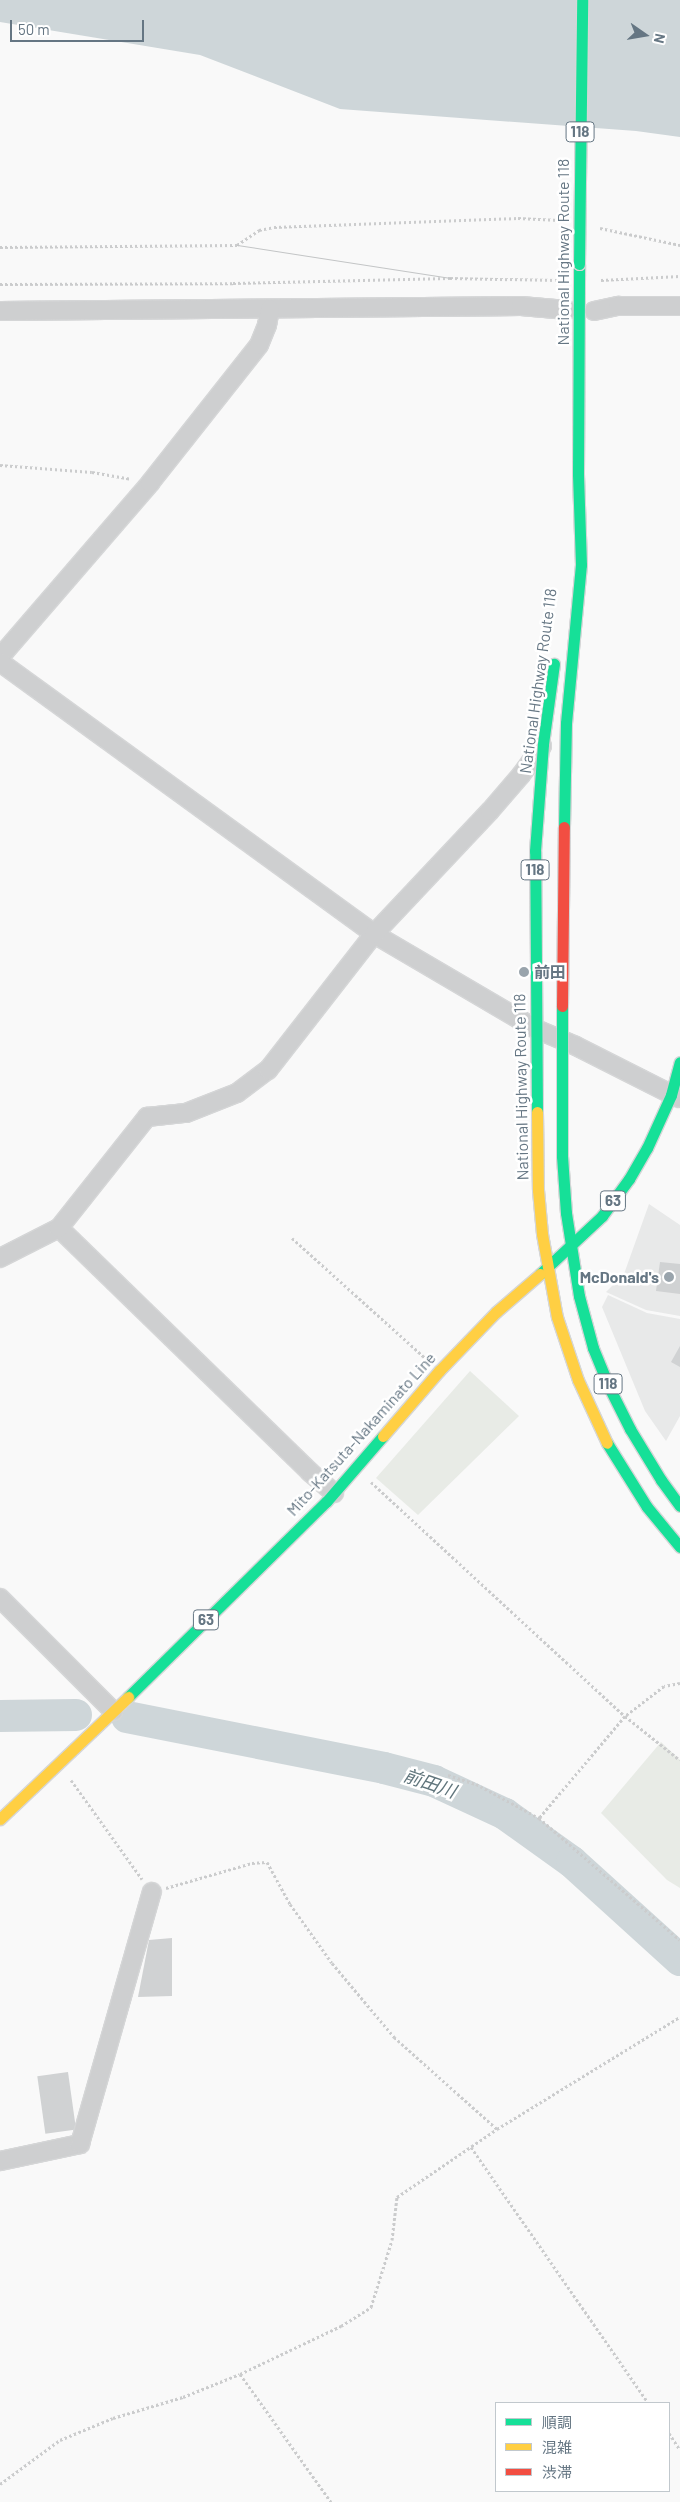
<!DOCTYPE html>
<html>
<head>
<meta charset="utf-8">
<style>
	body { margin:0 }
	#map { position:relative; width:680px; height:2502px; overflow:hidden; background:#f9f9f9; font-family:Barlow,"Noto Sans JP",sans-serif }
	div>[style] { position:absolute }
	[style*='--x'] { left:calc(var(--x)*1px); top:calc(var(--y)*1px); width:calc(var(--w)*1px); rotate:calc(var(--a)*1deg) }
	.built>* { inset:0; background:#e8e9e9 }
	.green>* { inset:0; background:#e8ebe6 }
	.water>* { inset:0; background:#ced6d9 }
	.river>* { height:32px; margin:-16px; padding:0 16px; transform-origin:16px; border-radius:16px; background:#ced6d9 }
	.building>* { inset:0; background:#d0d2d3; transform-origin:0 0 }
	.path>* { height:3px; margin-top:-1.5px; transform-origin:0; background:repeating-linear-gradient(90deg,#cbcccd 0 2.5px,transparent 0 5px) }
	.roads { filter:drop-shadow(1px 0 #d5d6d7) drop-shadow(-1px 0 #d5d6d7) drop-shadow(0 1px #d5d6d7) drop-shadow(0 -1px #d5d6d7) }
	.street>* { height:18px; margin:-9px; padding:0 9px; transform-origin:9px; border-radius:9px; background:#cecfd0 }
	.fast>* { height:11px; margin:-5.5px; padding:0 5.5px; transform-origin:5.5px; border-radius:5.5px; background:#16e098 }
	.slow>* { height:11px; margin:-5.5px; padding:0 5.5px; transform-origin:5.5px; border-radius:5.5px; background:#ffcf43 }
	.jam>* { height:11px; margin:-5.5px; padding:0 5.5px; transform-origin:5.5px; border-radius:5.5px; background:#f24e42 }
	.tram>* { height:1px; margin:-0.5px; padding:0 0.5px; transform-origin:0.5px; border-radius:0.5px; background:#c3c5c6 }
	.bridges { filter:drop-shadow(1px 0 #d5d6d6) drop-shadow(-1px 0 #d5d6d6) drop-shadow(0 1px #d5d6d6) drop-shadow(0 -1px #d5d6d6) }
	.fast-bridge>* { height:11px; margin:-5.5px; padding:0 5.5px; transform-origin:5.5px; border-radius:5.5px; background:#16e098 }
	.dots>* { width:14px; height:14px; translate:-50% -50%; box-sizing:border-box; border:2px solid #fff; border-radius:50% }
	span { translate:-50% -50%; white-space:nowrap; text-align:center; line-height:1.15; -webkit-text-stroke:5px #fff; paint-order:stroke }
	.shield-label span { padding:1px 4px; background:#fff; border:1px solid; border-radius:4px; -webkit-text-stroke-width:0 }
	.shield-label { font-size:15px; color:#657683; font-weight:700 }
	.street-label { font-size:16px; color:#657683 }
	.poi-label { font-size:16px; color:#657683; font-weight:700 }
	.left { translate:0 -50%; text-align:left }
	.right { translate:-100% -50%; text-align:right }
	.water-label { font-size:18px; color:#60757c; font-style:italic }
	.legend { position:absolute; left:495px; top:2402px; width:175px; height:90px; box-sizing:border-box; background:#fff; border:1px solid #c1c8cd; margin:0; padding:6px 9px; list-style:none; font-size:15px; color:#657683 }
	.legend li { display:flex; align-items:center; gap:10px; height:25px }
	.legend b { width:25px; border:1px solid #c1c8cd }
	.north { position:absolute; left:620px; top:10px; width:50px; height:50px; -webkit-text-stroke:4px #fff; paint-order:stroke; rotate:103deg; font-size:14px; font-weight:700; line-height:20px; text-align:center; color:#657683 }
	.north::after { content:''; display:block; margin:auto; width:18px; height:22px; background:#657683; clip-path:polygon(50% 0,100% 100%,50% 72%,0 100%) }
	.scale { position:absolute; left:10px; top:20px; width:134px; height:22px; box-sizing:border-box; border:2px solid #657683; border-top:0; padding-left:6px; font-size:15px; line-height:18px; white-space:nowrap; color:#657683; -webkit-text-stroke:4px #fff; paint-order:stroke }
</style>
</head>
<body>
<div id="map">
	<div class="built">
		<div style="clip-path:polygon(649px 1204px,680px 1225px,680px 1316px,646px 1310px,606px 1292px,624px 1274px)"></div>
		<div style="clip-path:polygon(608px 1295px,647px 1313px,680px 1319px,680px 1416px,666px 1441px,645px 1411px,602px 1307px)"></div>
	</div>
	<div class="green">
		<div style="clip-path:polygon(470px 1371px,519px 1416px,418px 1515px,376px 1478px)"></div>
		<div style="clip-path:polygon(661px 1742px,680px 1760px,680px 1888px,667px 1880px,601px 1813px)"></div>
	</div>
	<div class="water">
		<div style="clip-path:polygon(0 0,680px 0,680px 137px,636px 131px,340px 109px,200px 55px,0 22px)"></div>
	</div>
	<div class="river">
		<div style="--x:0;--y:1716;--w:76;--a:-0.8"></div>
		<div style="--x:127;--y:1717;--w:262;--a:11.2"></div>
		<div style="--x:384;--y:1768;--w:52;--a:14.6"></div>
		<div style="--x:434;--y:1781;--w:78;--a:24.9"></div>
		<div style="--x:505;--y:1814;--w:82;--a:35.6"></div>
		<div style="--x:572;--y:1862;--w:146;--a:42.2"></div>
	</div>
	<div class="building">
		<div style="clip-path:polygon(660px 1262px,680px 1264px,680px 1294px,656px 1291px)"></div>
		<div style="clip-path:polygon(680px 1346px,680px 1367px,671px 1362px)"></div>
		<div style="clip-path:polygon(172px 1938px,172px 1996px,138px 1997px,149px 1940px)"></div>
		<div style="left:68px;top:2072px;width:58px;height:31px;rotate:82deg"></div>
	</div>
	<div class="path">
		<div style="--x:600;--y:228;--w:82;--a:12"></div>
		<div style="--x:0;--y:247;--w:237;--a:-0.5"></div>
		<div style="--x:237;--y:245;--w:27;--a:-34"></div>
		<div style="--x:259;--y:230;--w:15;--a:-11"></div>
		<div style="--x:274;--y:227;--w:244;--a:-2.1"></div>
		<div style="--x:518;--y:218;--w:41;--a:2.8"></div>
		<div style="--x:601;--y:280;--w:79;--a:-2.9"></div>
		<div style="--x:0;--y:284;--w:233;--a:-0.2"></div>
		<div style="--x:233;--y:283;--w:217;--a:-1.3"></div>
		<div style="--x:450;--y:278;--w:107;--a:1.1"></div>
		<div style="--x:0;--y:465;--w:92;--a:4.4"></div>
		<div style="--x:92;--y:472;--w:39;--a:10"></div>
		<div style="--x:292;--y:1238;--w:178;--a:42"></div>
		<div style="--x:371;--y:1482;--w:345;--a:42.7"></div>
		<div style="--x:625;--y:1716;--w:70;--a:38.7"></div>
		<div style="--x:680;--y:1683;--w:16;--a:169"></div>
		<div style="--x:664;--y:1686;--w:49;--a:142.4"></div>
		<div style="--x:625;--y:1716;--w:133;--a:130.1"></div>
		<div style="--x:539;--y:1818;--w:186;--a:40.9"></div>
		<div style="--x:448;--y:1775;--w:29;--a:18"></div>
		<div style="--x:476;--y:1784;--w:72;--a:28.4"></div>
		<div style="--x:71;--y:1780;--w:122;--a:54.4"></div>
		<div style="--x:166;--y:1888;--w:90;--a:-16.2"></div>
		<div style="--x:252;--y:1863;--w:15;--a:-4"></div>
		<div style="--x:267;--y:1862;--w:48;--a:61.3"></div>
		<div style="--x:290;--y:1904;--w:72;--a:54.6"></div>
		<div style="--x:332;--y:1963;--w:97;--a:50"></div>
		<div style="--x:394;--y:2037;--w:138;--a:41.8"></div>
		<div style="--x:471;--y:2147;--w:311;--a:55.3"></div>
		<div style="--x:240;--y:2374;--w:157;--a:54.6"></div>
		<div style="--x:669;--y:2433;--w:20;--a:57"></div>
		<div style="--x:0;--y:2484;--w:74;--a:-36.3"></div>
		<div style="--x:60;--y:2440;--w:57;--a:-22.5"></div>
		<div style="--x:113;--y:2418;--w:73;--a:-16.7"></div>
		<div style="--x:183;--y:2397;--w:61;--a:-22"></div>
		<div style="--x:240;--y:2374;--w:112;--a:-25.4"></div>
		<div style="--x:341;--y:2326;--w:36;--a:-32"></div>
		<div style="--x:371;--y:2307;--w:70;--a:-72.6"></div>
		<div style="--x:392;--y:2240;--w:43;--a:-83.4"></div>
		<div style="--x:397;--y:2197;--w:121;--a:-34.2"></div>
		<div style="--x:497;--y:2129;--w:215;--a:-31.5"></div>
	</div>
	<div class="roads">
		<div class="street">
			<div style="--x:0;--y:311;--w:521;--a:-0.55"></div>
			<div style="--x:521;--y:306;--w:46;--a:5"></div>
			<div style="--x:594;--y:311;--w:25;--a:-12"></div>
			<div style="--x:618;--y:306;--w:62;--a:0"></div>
			<div style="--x:0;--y:657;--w:230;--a:-49.2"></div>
			<div style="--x:150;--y:483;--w:176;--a:-51.7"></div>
			<div style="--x:259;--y:345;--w:22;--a:-68"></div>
			<div style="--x:267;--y:325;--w:16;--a:-79"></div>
			<div style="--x:0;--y:662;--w:462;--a:36"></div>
			<div style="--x:374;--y:934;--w:188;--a:30.4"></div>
			<div style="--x:536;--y:1029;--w:43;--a:23"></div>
			<div style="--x:576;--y:1046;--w:115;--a:26.8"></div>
			<div style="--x:0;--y:1258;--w:66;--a:-27"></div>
			<div style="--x:334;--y:1493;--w:32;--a:-139"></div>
			<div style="--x:310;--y:1472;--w:350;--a:-135.8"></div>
			<div style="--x:59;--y:1228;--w:142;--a:-51.6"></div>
			<div style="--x:147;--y:1117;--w:39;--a:-6"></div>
			<div style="--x:186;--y:1113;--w:55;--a:-21.4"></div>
			<div style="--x:237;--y:1093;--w:39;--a:-37"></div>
			<div style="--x:268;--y:1070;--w:172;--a:-52.1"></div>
			<div style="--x:374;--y:934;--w:169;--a:-46.7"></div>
			<div style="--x:490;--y:811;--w:48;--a:-49.3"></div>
			<div style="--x:521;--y:775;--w:36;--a:-54"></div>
			<div style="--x:0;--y:1598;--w:160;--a:45"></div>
			<div style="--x:0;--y:2161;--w:82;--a:-12"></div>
			<div style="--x:80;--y:2144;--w:262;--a:-74.1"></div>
		</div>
		<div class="fast">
			<div style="--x:564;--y:827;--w:104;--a:-88.9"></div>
			<div style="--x:566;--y:723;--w:159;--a:-84.6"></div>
			<div style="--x:581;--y:565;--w:91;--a:-91.9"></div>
			<div style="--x:578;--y:474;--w:210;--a:-89.7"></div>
			<div style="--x:562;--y:1006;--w:150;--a:90"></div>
			<div style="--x:562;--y:1156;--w:57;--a:86"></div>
			<div style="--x:566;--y:1213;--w:84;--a:81.1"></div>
			<div style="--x:579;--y:1296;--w:54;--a:74.9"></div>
			<div style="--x:593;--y:1348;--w:42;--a:67.7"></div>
			<div style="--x:609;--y:1387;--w:47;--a:63.4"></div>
			<div style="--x:630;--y:1429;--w:60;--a:58.7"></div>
			<div style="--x:661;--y:1480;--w:32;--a:54"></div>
			<div style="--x:537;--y:1112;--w:261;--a:-90.4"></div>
			<div style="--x:535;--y:851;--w:107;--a:-85.7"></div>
			<div style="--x:543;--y:744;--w:81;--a:-82.2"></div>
			<div style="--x:540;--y:1274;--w:85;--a:-43.1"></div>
			<div style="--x:602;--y:1216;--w:46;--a:-53.9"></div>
			<div style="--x:629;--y:1179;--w:36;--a:-60"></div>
			<div style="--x:647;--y:1148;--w:58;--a:-65.6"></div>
			<div style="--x:671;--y:1095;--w:34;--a:-75"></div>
			<div style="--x:607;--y:1443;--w:75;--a:58"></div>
			<div style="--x:647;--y:1507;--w:52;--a:50.5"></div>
			<div style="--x:128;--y:1697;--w:278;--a:-44.6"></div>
			<div style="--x:326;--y:1502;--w:87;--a:-49.2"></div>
		</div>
		<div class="slow">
			<div style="--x:537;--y:1112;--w:78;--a:89.3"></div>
			<div style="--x:538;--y:1190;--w:44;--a:84.8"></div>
			<div style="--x:542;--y:1234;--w:84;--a:79.8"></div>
			<div style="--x:557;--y:1317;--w:66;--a:71.6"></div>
			<div style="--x:578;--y:1380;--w:69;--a:65.3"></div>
			<div style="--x:383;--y:1436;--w:86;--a:-49.3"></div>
			<div style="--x:439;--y:1371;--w:82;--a:-46"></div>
			<div style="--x:496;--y:1312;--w:58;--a:-40.8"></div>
			<div style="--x:0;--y:1819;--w:177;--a:-43.6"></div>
		</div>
		<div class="jam">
			<div style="--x:562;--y:1006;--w:179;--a:-89.4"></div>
		</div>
	</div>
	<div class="tram">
		<div style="--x:237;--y:245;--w:216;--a:8.8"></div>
	</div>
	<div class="bridges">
		<div class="fast-bridge">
			<div style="--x:579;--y:264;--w:264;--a:-89.3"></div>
		</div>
	</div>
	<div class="dots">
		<div style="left:524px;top:972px;background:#99a4ac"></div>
		<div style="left:669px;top:1277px;background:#99a4ac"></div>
	</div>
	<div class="shield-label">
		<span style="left:580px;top:132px">118</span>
		<span style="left:535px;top:870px">118</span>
		<span style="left:613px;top:1201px">63</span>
		<span style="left:608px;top:1384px">118</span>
		<span style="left:206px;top:1620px">63</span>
	</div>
	<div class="street-label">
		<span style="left:563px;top:252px;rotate:-90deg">National Highway Route 118</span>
		<span style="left:538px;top:681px;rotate:-82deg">National Highway Route 118</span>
		<span style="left:521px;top:1087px;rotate:-91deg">National Highway Route 118</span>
		<span style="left:361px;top:1434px;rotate:-48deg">Mito-Katsuta-Nakaminato Line</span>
	</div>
	<div class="poi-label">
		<span class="left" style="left:534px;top:972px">前田</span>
		<span class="right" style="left:659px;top:1277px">McDonald's</span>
	</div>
	<div class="water-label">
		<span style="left:430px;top:1783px;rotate:19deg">前田川</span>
	</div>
	<ul class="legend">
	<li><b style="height:6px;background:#16e098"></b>順調</li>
	<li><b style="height:6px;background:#ffcf43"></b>混雑</li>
	<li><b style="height:6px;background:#f24e42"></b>渋滞</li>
	</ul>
	<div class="north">N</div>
	<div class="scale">50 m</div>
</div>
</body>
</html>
